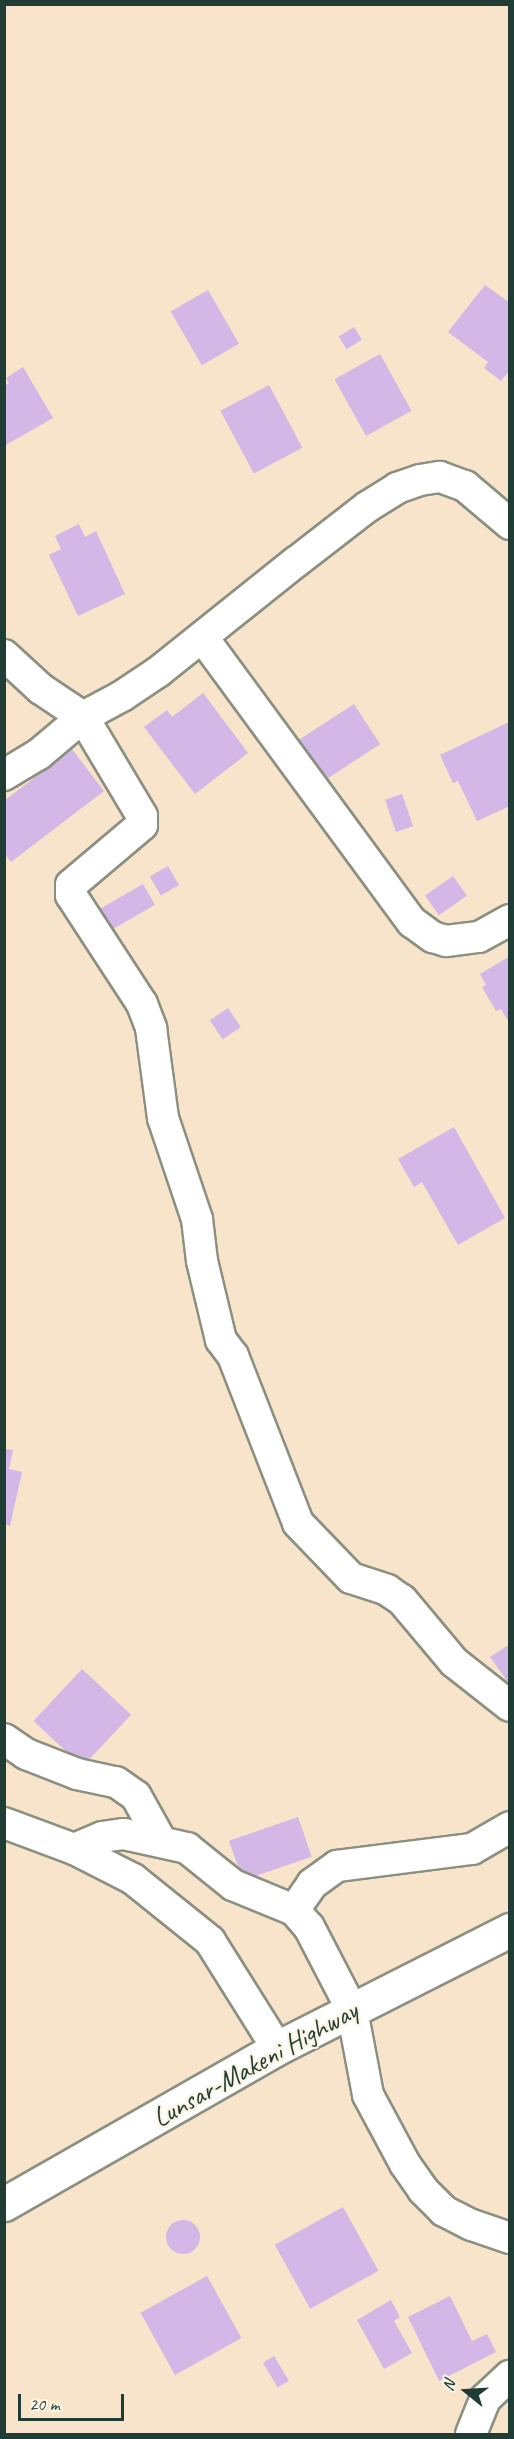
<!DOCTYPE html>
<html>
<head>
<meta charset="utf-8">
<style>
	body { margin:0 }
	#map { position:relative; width:514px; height:2439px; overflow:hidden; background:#f7e4cb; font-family:Caveat,sans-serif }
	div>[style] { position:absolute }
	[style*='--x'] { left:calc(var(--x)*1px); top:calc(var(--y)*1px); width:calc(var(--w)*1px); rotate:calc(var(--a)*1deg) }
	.building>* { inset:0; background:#d3b7e6; transform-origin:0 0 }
	.round { border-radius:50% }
	.roads { filter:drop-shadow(2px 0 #8b9080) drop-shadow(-2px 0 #8b9080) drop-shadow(0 2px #8b9080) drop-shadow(0 -2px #8b9080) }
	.minor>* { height:30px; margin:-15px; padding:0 15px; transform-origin:15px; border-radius:15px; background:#fff }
	.primary>* { height:33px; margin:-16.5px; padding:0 16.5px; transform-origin:16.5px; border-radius:16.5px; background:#fff }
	span { translate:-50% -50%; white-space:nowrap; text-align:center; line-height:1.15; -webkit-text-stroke:4.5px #fcf5e5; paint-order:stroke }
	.street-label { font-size:28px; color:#1f3d34 }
	.frame { position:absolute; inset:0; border:6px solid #1f3d34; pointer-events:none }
	.north { position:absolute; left:436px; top:2361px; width:60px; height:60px; -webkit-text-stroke:4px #fcf5e5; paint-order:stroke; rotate:288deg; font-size:16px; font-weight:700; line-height:24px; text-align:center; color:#1f3d34 }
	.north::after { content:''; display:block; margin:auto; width:21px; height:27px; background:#1f3d34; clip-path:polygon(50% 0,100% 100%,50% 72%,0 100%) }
	.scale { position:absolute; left:18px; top:2394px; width:106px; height:27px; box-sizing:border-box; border:3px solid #1f3d34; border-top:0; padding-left:8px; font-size:18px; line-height:21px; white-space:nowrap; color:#1f3d34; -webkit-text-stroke:4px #fcf5e5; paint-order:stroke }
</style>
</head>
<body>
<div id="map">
	<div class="building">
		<div style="clip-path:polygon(485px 285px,510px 303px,510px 370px,501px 381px,484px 368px,488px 362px,448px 332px)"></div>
		<div style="left:208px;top:290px;width:62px;height:43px;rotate:60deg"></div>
		<div style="left:354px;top:327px;width:15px;height:18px;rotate:58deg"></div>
		<div style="left:380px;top:354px;width:65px;height:52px;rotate:61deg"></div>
		<div style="clip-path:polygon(23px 367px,53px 418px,4px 446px,4px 386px,9px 383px,6px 378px)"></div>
		<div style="left:269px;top:385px;width:71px;height:55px;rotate:62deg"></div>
		<div style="clip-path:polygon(79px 524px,85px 537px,96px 531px,125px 594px,78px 616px,49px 555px,61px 549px,55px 536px)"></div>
		<div style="clip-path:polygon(203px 693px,248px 753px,195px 794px,144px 727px,167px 710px,172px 717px)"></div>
		<div style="left:354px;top:704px;width:48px;height:66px;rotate:57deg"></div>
		<div style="clip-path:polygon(509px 722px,510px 806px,477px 821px,458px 781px,453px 783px,440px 755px)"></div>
		<div style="clip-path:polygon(72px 749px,104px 791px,11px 862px,4px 853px,4px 801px)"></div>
		<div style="left:402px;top:794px;width:34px;height:18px;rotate:71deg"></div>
		<div style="left:168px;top:866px;width:22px;height:21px;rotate:60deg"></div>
		<div style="left:453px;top:876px;width:24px;height:34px;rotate:55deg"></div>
		<div style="left:143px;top:884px;width:24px;height:49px;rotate:60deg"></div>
		<div style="clip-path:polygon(510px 956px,510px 1024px,501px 1009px,496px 1011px,482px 987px,486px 985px,480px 974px)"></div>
		<div style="left:228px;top:1008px;width:23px;height:22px;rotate:56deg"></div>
		<div style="clip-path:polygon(454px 1127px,505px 1218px,458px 1245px,422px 1182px,414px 1187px,398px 1159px)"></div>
		<div style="clip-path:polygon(5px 1449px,13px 1450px,9px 1469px,22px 1472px,10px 1526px,5px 1524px)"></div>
		<div style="clip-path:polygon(510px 1644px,510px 1685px,490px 1657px)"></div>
		<div style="left:82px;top:1669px;width:67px;height:71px;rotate:43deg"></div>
		<div style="left:298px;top:1817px;width:42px;height:73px;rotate:71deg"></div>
		<div style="left:343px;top:2207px;width:73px;height:78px;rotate:61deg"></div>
		<div class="round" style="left:166px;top:2220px;width:34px;height:34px"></div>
		<div style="left:207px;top:2276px;width:71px;height:76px;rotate:61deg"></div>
		<div style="clip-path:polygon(450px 2296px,472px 2341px,487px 2334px,496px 2352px,439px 2381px,408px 2317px)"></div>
		<div style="clip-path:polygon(391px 2300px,400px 2317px,394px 2321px,412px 2353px,384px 2369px,357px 2320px)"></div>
		<div style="left:274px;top:2356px;width:29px;height:13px;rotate:59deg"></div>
	</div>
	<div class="roads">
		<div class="minor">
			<div style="--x:203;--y:638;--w:353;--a:53.7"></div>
			<div style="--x:412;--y:922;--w:26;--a:36"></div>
			<div style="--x:433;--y:937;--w:14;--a:17"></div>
			<div style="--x:446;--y:941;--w:33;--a:-7"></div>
			<div style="--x:479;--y:937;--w:35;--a:-29"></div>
			<div style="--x:4;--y:655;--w:50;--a:42.6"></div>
			<div style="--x:41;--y:689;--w:50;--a:33.7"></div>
			<div style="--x:83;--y:717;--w:44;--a:-28.3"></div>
			<div style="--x:122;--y:696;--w:43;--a:-33.7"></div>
			<div style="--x:158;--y:672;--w:176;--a:-38.6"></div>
			<div style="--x:296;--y:562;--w:90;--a:-37.8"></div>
			<div style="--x:367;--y:507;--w:36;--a:-32"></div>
			<div style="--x:397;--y:488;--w:24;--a:-19"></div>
			<div style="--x:420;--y:480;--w:20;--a:-9"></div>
			<div style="--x:440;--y:477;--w:27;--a:20"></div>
			<div style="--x:465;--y:486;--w:59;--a:40.2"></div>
			<div style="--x:4;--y:775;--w:41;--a:-31"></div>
			<div style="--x:39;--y:754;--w:57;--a:-40.1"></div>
			<div style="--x:83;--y:717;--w:115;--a:59.2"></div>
			<div style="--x:142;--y:816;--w:9;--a:90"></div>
			<div style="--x:142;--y:825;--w:93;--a:139.8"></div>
			<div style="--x:71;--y:885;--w:10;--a:90"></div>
			<div style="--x:71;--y:895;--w:130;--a:56.9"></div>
			<div style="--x:142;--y:1004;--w:26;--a:69"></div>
			<div style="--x:151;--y:1028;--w:91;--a:82.4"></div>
			<div style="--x:163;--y:1118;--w:107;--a:71.4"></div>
			<div style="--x:197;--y:1219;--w:42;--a:83.2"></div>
			<div style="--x:202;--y:1261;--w:81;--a:76.5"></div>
			<div style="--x:221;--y:1340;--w:20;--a:53"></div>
			<div style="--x:233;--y:1356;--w:179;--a:68.7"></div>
			<div style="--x:298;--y:1523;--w:76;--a:46.1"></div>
			<div style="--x:351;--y:1578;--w:38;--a:18"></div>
			<div style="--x:387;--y:1590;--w:18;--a:34"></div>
			<div style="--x:402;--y:1600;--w:81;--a:50"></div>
			<div style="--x:454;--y:1662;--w:71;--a:38.2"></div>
			<div style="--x:4;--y:1739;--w:27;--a:34"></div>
			<div style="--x:26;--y:1754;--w:55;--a:21.4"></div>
			<div style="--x:77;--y:1774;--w:40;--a:12"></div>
			<div style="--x:116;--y:1782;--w:24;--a:35"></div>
			<div style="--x:136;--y:1796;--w:51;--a:60.9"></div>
			<div style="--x:4;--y:1823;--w:75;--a:20.4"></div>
			<div style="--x:74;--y:1849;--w:66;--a:27"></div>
			<div style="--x:133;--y:1879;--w:99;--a:38.8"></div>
			<div style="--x:210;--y:1941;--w:126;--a:57.9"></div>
			<div style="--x:74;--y:1849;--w:30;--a:-23"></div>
			<div style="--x:102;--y:1837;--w:22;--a:-8"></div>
			<div style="--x:124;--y:1834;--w:65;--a:12.5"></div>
			<div style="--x:187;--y:1848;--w:59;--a:38.8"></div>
			<div style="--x:233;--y:1885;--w:66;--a:22.3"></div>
			<div style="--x:294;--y:1910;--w:23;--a:49"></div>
			<div style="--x:309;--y:1927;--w:93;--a:62.6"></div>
			<div style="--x:352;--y:2010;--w:86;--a:79.3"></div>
			<div style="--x:368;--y:2095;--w:78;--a:61.8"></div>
			<div style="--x:405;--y:2164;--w:32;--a:55"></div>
			<div style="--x:423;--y:2190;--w:30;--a:45"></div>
			<div style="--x:444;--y:2211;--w:31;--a:27"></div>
			<div style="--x:472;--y:2225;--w:40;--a:18.9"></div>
			<div style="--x:294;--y:1910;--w:32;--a:-55"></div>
			<div style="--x:312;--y:1884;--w:31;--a:-36"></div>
			<div style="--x:337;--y:1866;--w:136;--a:-7.2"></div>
			<div style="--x:472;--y:1849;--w:44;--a:-30.1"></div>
			<div style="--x:471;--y:2434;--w:38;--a:-68"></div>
			<div style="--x:485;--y:2399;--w:34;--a:-43"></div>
		</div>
		<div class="primary">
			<div style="--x:4;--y:2204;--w:314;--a:-29.7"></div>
			<div style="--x:277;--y:2048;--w:261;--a:-26.9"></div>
		</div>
	</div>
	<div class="street-label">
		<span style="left:255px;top:2064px;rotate:-29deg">Lunsar-Makeni Highway</span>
	</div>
	<div class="frame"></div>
	<div class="north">N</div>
	<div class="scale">20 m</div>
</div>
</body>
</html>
